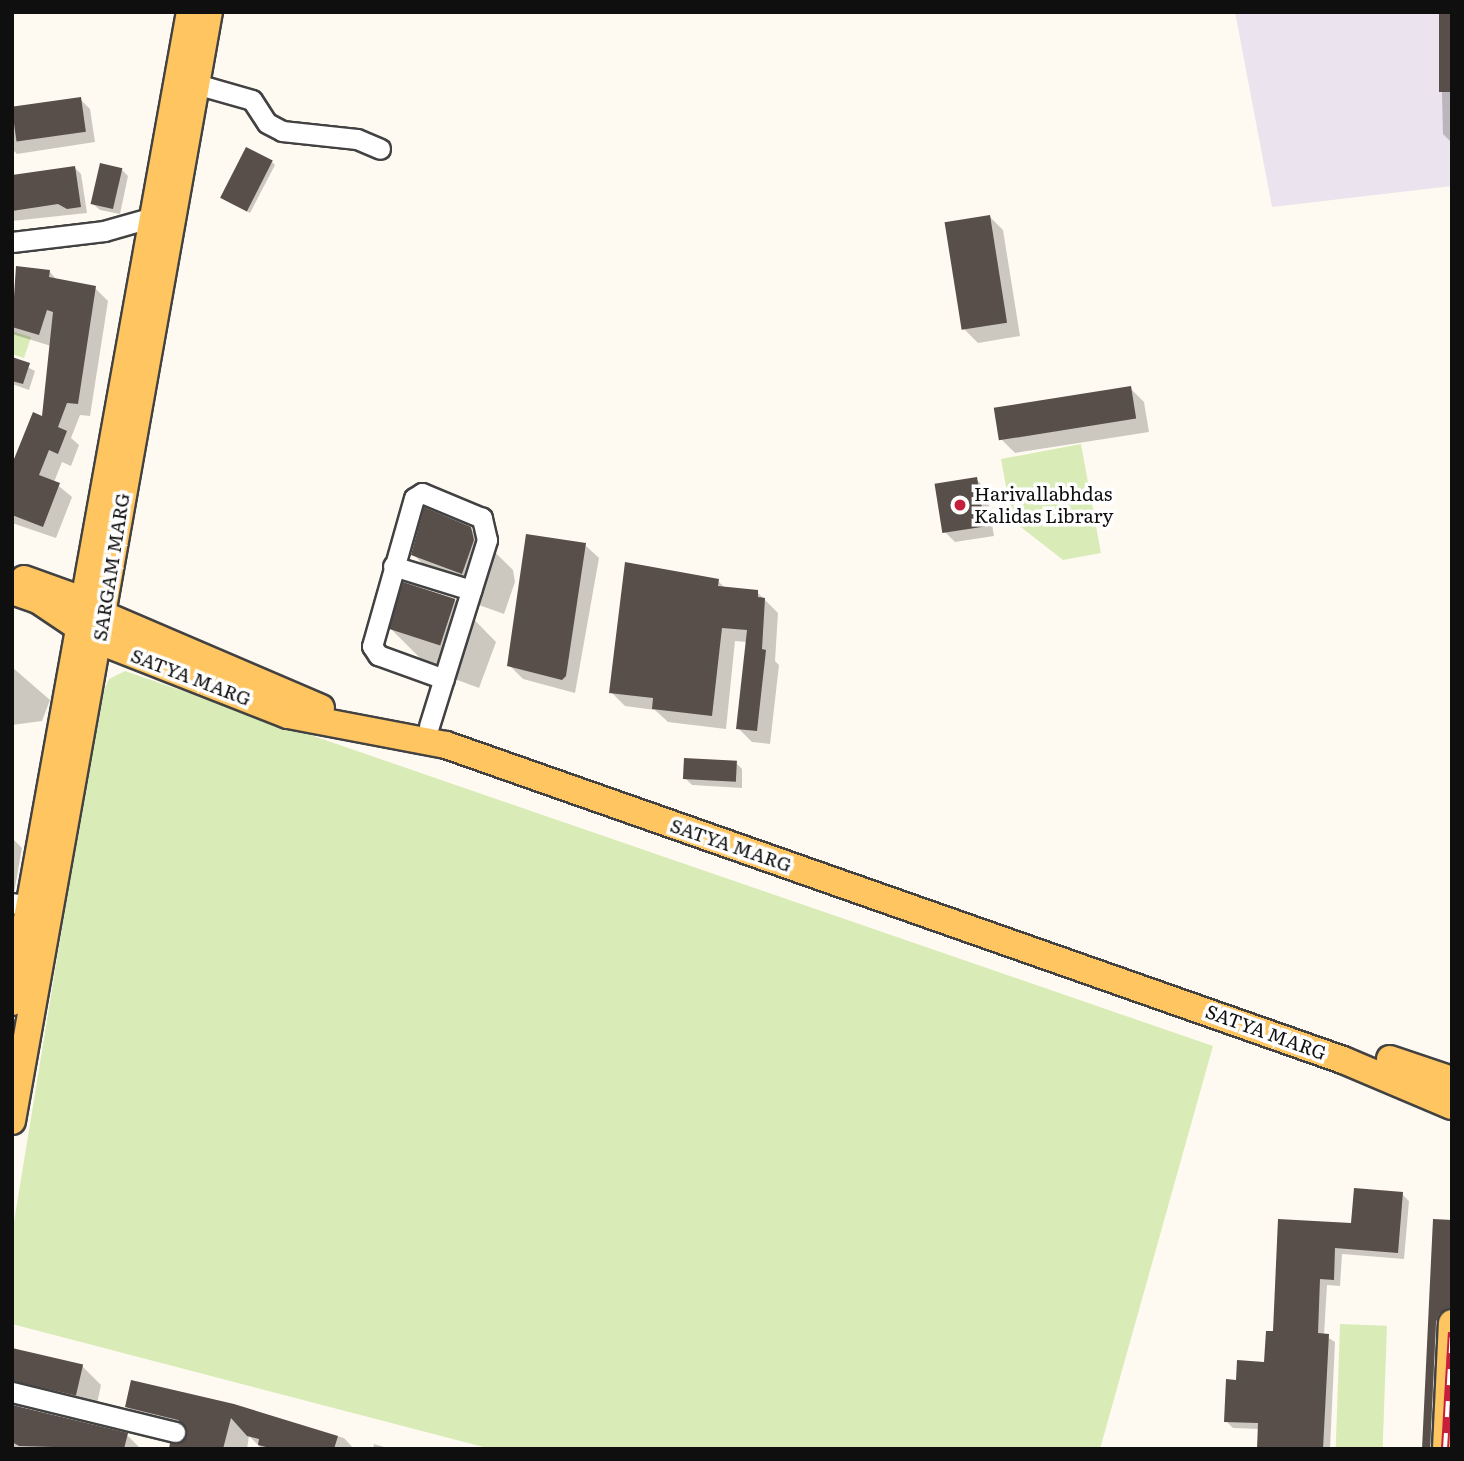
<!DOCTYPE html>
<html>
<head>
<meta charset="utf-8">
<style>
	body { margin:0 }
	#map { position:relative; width:1464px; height:1461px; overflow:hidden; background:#fffaf1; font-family:Literata,serif }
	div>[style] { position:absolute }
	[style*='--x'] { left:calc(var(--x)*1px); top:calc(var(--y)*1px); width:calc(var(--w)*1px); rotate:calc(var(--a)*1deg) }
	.industrial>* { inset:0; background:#ebe3ee }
	.green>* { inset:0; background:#d9ecb8; transform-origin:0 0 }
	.shadow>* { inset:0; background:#0003 }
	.building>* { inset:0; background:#584e4a; transform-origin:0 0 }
	.roads { filter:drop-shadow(2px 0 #424242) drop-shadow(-2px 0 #424242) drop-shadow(0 2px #424242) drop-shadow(0 -2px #424242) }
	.minor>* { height:19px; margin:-9.5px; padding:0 9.5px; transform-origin:9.5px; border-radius:9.5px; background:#fff }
	.major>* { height:26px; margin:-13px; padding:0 13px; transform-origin:13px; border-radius:13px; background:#ffc561 }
	.rail>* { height:8px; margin-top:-4px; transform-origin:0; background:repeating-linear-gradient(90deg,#fff 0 16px,#c71f3b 0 32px); box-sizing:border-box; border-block:2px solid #c71f3b }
	.dots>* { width:19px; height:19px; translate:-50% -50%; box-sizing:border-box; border:4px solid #fff; border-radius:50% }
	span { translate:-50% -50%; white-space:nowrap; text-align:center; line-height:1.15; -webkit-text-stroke:7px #fff; paint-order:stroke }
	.poi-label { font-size:19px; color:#0f0f0f }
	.left { translate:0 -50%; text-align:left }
	.street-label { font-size:19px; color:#0f0f0f }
	.frame { position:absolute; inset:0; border:14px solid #0f0f0f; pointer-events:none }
</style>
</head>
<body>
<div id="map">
	<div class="industrial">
		<div style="clip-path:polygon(1235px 12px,1452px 12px,1452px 186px,1272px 207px)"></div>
	</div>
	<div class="green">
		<div style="clip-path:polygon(12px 331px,31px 337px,24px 358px,12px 354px)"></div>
		<div style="clip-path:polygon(1081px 444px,1101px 553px,1063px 560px,1012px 520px,1001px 459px)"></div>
		<div style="clip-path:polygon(125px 671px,1213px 1046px,1100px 1449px,491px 1449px,12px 1324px,12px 1234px,99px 702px,109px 679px)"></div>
		<div style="left:1340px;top:1324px;width:47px;height:125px;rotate:2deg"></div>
	</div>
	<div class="shadow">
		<div style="clip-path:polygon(1440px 12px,1452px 12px,1452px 143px,1443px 134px)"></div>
		<div style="clip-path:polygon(80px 99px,90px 109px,95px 142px,17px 154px,12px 149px,12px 109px)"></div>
		<div style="clip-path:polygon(272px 162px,275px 165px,250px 213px,225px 200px)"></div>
		<div style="clip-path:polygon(75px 168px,81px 174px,87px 213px,12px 221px,12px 176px)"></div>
		<div style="clip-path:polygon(122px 170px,128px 176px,120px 214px,100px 210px,93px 204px)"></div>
		<div style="clip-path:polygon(989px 216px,1003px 230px,1020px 336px,978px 343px,964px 329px)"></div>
		<div style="clip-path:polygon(18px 268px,49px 271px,58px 281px,95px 288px,108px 301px,90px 416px,80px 415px,71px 438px,79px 445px,71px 466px,62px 462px,54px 482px,72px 497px,56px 538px,12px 523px,12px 466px,44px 418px,51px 346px,12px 334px)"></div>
		<div style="clip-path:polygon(12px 359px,35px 371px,29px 390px,12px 384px)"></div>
		<div style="clip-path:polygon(1130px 388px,1144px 402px,1149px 432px,1015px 453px,1001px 439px)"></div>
		<div style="clip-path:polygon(976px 479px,986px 489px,994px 536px,955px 542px,945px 532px)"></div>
		<div style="clip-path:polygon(470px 528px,513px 570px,515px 582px,504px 614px,454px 596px,413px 554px)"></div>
		<div style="clip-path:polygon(585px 545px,599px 558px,575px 693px,523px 679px,509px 665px)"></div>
		<div style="clip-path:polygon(718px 581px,725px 588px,757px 592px,778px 613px,775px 661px,779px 665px,770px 744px,752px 742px,738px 728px,747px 642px,735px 641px,726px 729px,668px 722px,655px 710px,625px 706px,611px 692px)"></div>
		<div style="clip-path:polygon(455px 600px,496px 642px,479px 688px,433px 671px,391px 629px)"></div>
		<div style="clip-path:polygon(12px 667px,50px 700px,42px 721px,12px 725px)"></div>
		<div style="clip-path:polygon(736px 763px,742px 769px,742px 788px,692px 785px,685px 778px)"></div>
		<div style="clip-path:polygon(12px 838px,22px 848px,14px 893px,12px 893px)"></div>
		<div style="clip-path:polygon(1402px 1194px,1409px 1201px,1404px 1259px,1342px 1254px,1340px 1286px,1327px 1285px,1324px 1335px,1335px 1342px,1330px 1449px,1258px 1449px,1260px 1429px,1233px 1428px,1226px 1421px,1237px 1382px,1266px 1364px,1274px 1333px,1280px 1221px,1353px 1225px)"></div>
		<div style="clip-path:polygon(1435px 1221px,1452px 1222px,1452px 1333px,1444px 1449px,1424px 1449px)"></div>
		<div style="clip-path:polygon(12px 1350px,82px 1366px,101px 1385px,95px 1413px,21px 1403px,20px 1408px,127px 1435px,141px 1449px,12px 1449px)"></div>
		<div style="clip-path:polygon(133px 1382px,344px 1438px,354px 1449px,262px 1449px,249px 1436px,247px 1449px,170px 1449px,188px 1436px,146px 1426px,127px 1407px)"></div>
		<div style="clip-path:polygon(374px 1444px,391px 1449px,373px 1449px)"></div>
	</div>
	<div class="building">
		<div style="left:1439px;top:12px;width:13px;height:80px"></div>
		<div style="left:81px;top:97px;width:35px;height:70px;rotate:82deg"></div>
		<div style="left:246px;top:147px;width:30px;height:57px;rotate:27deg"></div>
		<div style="left:100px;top:163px;width:23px;height:42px;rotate:13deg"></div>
		<div style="clip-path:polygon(75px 166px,81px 207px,67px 209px,58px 204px,12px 211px,12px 175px)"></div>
		<div style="left:990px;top:215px;width:109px;height:46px;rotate:81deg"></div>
		<div style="clip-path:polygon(16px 266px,50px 270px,49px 277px,96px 286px,78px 404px,67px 403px,58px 427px,67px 431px,58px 454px,49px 450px,39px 475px,60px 483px,43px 527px,12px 515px,12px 464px,33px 412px,42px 416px,53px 312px,47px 310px,39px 335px,12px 327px)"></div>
		<div style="clip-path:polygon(12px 357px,30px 363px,23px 384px,12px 381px)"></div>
		<div style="left:1131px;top:386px;width:33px;height:139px;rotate:81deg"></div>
		<div style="left:977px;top:477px;width:50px;height:43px;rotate:81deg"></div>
		<div style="clip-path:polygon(424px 507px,471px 527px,474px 540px,462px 574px,411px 555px)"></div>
		<div style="clip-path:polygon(526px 534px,586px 543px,566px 676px,562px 680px,507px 666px)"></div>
		<div style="clip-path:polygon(625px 562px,719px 579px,718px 586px,758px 590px,758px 597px,765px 598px,762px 649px,766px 650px,757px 731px,736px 729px,747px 630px,722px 628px,712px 716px,652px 709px,653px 698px,609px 693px)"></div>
		<div style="left:403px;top:582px;width:55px;height:49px;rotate:18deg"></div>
		<div style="left:684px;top:758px;width:53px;height:21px;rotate:3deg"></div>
		<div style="clip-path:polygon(1354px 1188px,1403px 1192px,1398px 1253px,1335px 1248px,1334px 1280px,1320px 1279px,1318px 1333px,1329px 1334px,1323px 1449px,1257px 1449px,1258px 1423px,1224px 1422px,1226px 1379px,1236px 1380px,1237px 1360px,1264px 1362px,1266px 1331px,1273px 1331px,1278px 1219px,1351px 1223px)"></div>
		<div style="clip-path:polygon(1433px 1219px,1452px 1220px,1452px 1307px,1439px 1314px,1436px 1322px,1430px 1449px,1422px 1449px)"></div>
		<div style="left:12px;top:1348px;width:73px;height:32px;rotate:13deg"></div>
		<div style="clip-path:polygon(131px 1380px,234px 1404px,338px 1436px,334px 1449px,274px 1449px,258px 1445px,259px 1439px,247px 1436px,231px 1418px,223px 1449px,169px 1449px,170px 1443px,184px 1440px,186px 1428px,178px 1420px,125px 1407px)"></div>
		<div style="clip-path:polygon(12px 1405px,128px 1433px,124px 1449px,19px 1446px,12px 1442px)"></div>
	</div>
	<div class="roads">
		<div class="minor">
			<div style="--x:196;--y:84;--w:58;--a:15.9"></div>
			<div style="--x:252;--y:100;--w:27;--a:57"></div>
			<div style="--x:267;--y:123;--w:17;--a:28"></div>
			<div style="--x:282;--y:131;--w:75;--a:6.1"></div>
			<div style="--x:357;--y:139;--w:25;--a:23"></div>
			<div style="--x:12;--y:242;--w:93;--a:-6.8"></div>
			<div style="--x:104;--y:231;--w:48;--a:-15.8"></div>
			<div style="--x:393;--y:566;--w:82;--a:17.1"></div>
			<div style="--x:429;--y:726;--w:195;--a:-72.7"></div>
			<div style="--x:487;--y:540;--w:23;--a:-103"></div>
			<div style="--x:482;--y:518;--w:65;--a:-157.4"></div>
			<div style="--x:422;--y:493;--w:9;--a:148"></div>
			<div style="--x:414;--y:498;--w:154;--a:105.8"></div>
			<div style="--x:372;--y:646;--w:11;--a:56"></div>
			<div style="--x:378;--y:655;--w:70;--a:20"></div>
			<div style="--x:12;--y:903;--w:18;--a:9"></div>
			<div style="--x:12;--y:1392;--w:168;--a:13.8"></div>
		</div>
		<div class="major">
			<div style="--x:24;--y:579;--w:65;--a:19.8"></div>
			<div style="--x:85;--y:601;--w:24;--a:36"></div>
			<div style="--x:104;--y:615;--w:236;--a:23.2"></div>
			<div style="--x:12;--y:591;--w:28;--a:19"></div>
			<div style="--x:38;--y:600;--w:73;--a:33.9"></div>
			<div style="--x:99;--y:641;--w:203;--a:21.4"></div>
			<div style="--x:288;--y:715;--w:161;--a:10.8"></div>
			<div style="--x:446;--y:745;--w:951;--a:19.35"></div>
			<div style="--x:1343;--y:1060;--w:118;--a:22.9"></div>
			<div style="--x:12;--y:1002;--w:1006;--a:-79.81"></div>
			<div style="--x:1390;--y:1059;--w:65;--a:18.7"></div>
			<div style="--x:12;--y:1121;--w:1126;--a:-79.93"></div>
			<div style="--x:1446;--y:1449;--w:126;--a:-87.3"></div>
		</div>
	</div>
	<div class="rail">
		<div style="--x:1445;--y:1449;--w:117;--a:-86.6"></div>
	</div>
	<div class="dots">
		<div style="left:960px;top:505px;background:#c71f3b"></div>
	</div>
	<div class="poi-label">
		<span class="left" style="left:974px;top:505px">Harivallabhdas<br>Kalidas Library</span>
	</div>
	<div class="street-label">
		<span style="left:111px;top:567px;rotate:-81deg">SARGAM MARG</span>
		<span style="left:191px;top:677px;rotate:21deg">SATYA MARG</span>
		<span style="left:731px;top:845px;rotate:19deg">SATYA MARG</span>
		<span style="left:1266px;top:1032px;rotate:20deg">SATYA MARG</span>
	</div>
	<div class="frame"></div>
</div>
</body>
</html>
